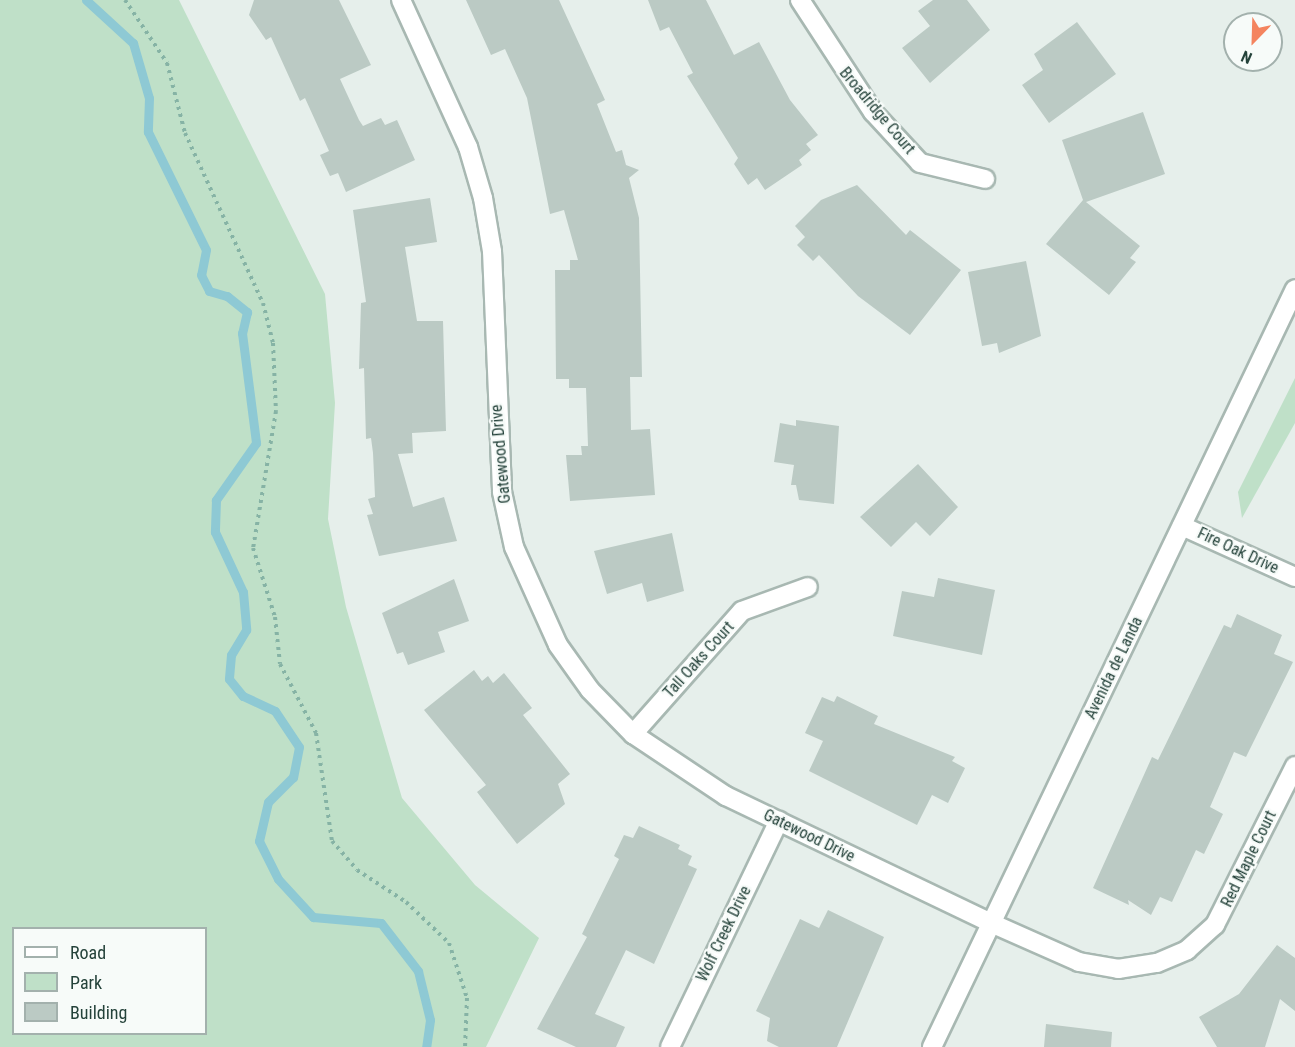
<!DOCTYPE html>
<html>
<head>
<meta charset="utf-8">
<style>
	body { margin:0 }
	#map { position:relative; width:1295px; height:1047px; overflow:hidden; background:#e6efeb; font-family:"Roboto Condensed",sans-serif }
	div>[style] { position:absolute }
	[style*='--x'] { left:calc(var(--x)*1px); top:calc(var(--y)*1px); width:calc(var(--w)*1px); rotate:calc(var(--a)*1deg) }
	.green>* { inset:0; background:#bfe0c8 }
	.stream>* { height:9px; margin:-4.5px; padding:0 4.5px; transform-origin:4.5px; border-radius:4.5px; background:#8ec9d4 }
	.building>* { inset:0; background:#bbcac4 }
	.path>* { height:4px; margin-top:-2px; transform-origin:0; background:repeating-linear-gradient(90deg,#86b3a5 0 3px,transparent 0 7.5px) }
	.roads { filter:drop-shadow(2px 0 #a8b8b2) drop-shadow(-2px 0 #a8b8b2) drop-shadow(0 2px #a8b8b2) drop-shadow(0 -2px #a8b8b2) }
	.street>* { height:18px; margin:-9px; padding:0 9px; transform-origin:9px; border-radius:9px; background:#fff }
	.secondary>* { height:18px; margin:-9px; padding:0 9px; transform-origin:9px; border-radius:9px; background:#fff }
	span { translate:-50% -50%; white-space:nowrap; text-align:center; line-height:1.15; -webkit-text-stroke:4.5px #f7fbf9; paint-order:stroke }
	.street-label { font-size:16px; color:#24423a }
	.legend { position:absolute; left:12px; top:927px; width:195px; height:108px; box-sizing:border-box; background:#f7fbf9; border:2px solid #a3b1ad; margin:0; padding:8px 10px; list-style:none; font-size:18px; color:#24423a }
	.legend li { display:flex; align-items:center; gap:12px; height:30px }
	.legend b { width:30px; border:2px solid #a3b1ad }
	.north { position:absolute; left:1223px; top:12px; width:60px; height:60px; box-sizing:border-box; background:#f7fbf9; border:2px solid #a3b1ad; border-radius:50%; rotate:203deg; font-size:16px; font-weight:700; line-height:24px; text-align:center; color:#24423a }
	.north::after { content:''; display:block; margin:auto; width:21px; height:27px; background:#f4845f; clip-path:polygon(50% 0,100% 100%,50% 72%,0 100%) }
</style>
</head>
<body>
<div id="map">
	<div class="green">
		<div style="clip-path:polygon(evenodd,0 0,179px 0,325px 294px,335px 403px,328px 519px,346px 607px,402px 798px,475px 885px,539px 938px,486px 1047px,0 1047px,0 0,14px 928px,206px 928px,206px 1034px,14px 1034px,14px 928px)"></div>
		<div style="clip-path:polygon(1295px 378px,1295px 423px,1242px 518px,1238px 492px)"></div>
	</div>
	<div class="stream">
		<div style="--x:86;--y:0;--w:64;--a:42.5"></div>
		<div style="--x:133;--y:43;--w:57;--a:73.8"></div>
		<div style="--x:149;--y:98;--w:34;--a:92"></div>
		<div style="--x:148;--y:132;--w:131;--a:63.8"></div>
		<div style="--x:206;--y:250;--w:25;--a:101"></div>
		<div style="--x:201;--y:275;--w:18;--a:63"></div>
		<div style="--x:209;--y:291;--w:19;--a:16"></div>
		<div style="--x:227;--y:296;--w:26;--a:39"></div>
		<div style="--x:247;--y:312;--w:22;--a:103"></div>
		<div style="--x:242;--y:333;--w:111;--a:82.7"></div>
		<div style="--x:256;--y:443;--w:70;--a:125.1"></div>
		<div style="--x:216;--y:500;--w:32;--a:92"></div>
		<div style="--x:215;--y:532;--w:66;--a:65"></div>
		<div style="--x:243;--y:592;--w:38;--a:85"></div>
		<div style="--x:246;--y:630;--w:29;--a:121"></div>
		<div style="--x:231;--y:655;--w:24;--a:95"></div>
		<div style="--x:229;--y:679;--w:22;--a:51"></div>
		<div style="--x:243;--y:696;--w:35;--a:25"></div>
		<div style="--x:275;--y:711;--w:43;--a:56.3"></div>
		<div style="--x:299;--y:747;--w:31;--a:101"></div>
		<div style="--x:293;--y:777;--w:35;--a:135"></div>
		<div style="--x:268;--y:802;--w:40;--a:103"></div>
		<div style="--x:259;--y:841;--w:42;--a:63.4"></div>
		<div style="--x:278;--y:879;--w:52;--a:47.4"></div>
		<div style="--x:313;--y:917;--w:68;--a:5"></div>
		<div style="--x:381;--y:923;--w:61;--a:52.4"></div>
		<div style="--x:418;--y:971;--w:50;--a:76.2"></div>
		<div style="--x:430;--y:1020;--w:27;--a:98"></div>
	</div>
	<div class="building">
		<div style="clip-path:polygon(254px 0,339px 0,371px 65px,340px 79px,359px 120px,363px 126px,381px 118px,385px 125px,397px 120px,415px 160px,346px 192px,338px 173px,330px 176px,320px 155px,329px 151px,305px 98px,300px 101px,271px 37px,266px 40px,249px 15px)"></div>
		<div style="clip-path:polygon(466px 0,559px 0,605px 100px,597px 104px,616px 152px,622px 150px,626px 165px,639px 170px,629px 178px,639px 218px,642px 377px,630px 377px,631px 430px,650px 429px,655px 495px,570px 501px,566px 455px,582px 455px,581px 446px,588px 446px,586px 388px,569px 388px,569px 379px,556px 379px,555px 270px,570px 270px,570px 260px,578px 260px,564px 210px,550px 214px,527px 98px,505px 49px,491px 55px)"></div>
		<div style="clip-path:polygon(648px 0,706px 0,734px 55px,759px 42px,790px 100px,818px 135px,806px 144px,811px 150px,799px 160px,802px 165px,765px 190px,757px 178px,748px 185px,734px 164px,738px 158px,687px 76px,693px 73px,669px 27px,660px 31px)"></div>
		<div style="clip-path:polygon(933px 0,967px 0,990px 30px,930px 83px,902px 48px,930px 26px,918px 11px)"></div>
		<div style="clip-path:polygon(1077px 22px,1116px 74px,1049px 123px,1022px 85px,1043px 70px,1034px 54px)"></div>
		<div style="clip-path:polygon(1143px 112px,1165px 174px,1086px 202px,1140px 246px,1130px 258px,1136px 262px,1109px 295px,1046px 244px,1083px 200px,1062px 140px)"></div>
		<div style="clip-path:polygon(857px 185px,906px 235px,910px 230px,961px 270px,910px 335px,858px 296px,819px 255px,813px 261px,797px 245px,805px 237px,795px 226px,821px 200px)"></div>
		<div style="clip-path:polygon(430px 198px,437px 242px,405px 247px,417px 321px,443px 321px,446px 431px,412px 433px,413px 453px,398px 454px,413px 507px,444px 497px,457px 541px,379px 556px,367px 515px,373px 514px,368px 499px,375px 497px,373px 453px,371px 438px,366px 439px,364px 368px,359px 369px,361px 303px,366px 302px,353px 210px)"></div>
		<div style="clip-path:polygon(1026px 261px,1041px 336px,999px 353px,997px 343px,982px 346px,968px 272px)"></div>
		<div style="clip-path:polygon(796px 420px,839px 426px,834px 504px,799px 500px,796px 485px,791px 485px,794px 465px,774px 462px,780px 423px,796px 426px)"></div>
		<div style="clip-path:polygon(918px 464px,958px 507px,930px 536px,916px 522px,891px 547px,860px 517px)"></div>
		<div style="clip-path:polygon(672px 533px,684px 591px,647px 602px,642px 583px,607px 594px,594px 551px)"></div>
		<div style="clip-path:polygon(938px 578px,995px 590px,982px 655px,893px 636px,902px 591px,934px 597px)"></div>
		<div style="clip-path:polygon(454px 579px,469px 621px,438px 632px,445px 652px,408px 665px,403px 652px,397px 654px,382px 613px)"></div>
		<div style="clip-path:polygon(1237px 614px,1282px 635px,1274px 654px,1293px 662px,1246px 757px,1234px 752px,1210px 807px,1223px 814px,1204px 854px,1196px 850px,1172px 902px,1160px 897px,1151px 915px,1128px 900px,1129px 905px,1093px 888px,1152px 757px,1158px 760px,1224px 625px,1231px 628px)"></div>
		<div style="clip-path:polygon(474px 670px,482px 681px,488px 676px,493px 683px,504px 673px,532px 708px,523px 715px,570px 774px,558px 784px,565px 804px,517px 844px,477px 792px,486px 785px,424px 710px)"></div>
		<div style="clip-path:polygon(837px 696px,878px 716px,874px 724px,955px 757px,952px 761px,965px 768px,948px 803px,932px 795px,917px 825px,809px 771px,823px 741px,805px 733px,822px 697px,834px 702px)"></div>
		<div style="clip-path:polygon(639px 826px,680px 845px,678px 849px,692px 856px,688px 865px,697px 869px,654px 964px,626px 950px,595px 1014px,625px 1027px,616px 1047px,576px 1047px,537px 1029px,587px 937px,582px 934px,619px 859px,614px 856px,624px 835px,633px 838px)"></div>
		<div style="clip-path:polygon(828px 910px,884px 937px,837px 1047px,779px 1047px,767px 1041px,770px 1018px,756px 1011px,800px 919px,819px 928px)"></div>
		<div style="clip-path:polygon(1277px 945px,1295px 958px,1295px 1011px,1280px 999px,1265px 1047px,1217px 1047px,1199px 1017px,1239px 994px)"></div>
		<div style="clip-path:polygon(1046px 1024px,1112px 1032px,1111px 1047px,1044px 1047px)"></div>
	</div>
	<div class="path">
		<div style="--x:125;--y:0;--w:76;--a:56.3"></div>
		<div style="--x:167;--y:63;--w:72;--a:75.6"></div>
		<div style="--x:185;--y:133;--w:187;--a:65.4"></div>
		<div style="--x:263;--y:303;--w:41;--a:76"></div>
		<div style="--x:273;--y:343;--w:68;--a:87.5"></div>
		<div style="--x:276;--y:411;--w:139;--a:99.5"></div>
		<div style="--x:253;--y:548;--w:72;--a:72.3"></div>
		<div style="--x:275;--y:617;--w:47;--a:83.9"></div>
		<div style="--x:280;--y:664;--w:78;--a:62.4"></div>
		<div style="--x:316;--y:733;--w:109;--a:81.6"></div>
		<div style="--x:332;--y:841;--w:38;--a:49"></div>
		<div style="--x:357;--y:870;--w:59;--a:33.1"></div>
		<div style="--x:406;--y:902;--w:59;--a:43.6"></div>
		<div style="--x:449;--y:943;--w:58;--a:71.9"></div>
		<div style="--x:467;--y:998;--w:49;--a:92.3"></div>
	</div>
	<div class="roads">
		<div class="street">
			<div style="--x:401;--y:0;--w:162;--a:65.5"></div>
			<div style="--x:468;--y:147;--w:53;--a:73.6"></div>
			<div style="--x:483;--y:198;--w:54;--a:80.4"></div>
			<div style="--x:492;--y:251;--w:241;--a:87.6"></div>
			<div style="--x:502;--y:492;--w:56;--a:77.7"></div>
			<div style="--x:514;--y:547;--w:107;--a:65.8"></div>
			<div style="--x:558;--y:645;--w:55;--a:54.6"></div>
			<div style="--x:590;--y:690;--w:62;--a:45.7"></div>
			<div style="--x:633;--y:734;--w:112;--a:33.7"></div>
			<div style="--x:726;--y:796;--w:294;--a:25.6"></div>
			<div style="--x:991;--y:923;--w:96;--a:23.9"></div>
			<div style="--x:1079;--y:962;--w:40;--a:10"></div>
			<div style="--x:1118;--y:969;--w:39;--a:-9"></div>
			<div style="--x:1157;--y:963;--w:33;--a:-23"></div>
			<div style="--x:1187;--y:950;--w:38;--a:-42"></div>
			<div style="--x:1215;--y:925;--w:178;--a:-63.3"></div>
			<div style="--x:800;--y:0;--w:134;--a:56.9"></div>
			<div style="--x:873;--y:112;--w:69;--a:47.3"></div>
			<div style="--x:920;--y:163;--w:67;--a:13.8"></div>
			<div style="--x:1182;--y:526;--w:124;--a:24.3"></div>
			<div style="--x:633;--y:734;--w:164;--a:-48.5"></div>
			<div style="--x:742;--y:611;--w:70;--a:-20"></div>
			<div style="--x:670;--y:1047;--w:251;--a:-64.3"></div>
		</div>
		<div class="secondary">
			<div style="--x:932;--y:1047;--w:840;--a:-64.41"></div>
		</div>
	</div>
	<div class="street-label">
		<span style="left:877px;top:111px;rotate:50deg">Broadridge Court</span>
		<span style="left:501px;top:454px;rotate:-95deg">Gatewood Drive</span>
		<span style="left:1238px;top:551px;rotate:25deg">Fire Oak Drive</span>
		<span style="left:699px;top:660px;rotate:-48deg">Tall Oaks Court</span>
		<span style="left:1114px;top:668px;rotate:-64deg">Avenida de Landa</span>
		<span style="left:809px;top:836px;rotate:26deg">Gatewood Drive</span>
		<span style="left:1249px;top:859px;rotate:-64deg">Red Maple Court</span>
		<span style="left:724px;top:934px;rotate:-64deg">Wolf Creek Drive</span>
	</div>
	<ul class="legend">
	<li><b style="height:8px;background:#fff"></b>Road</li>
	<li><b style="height:16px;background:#bfe0c8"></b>Park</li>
	<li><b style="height:16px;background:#bbcac4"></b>Building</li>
	</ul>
	<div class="north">N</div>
</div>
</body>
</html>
